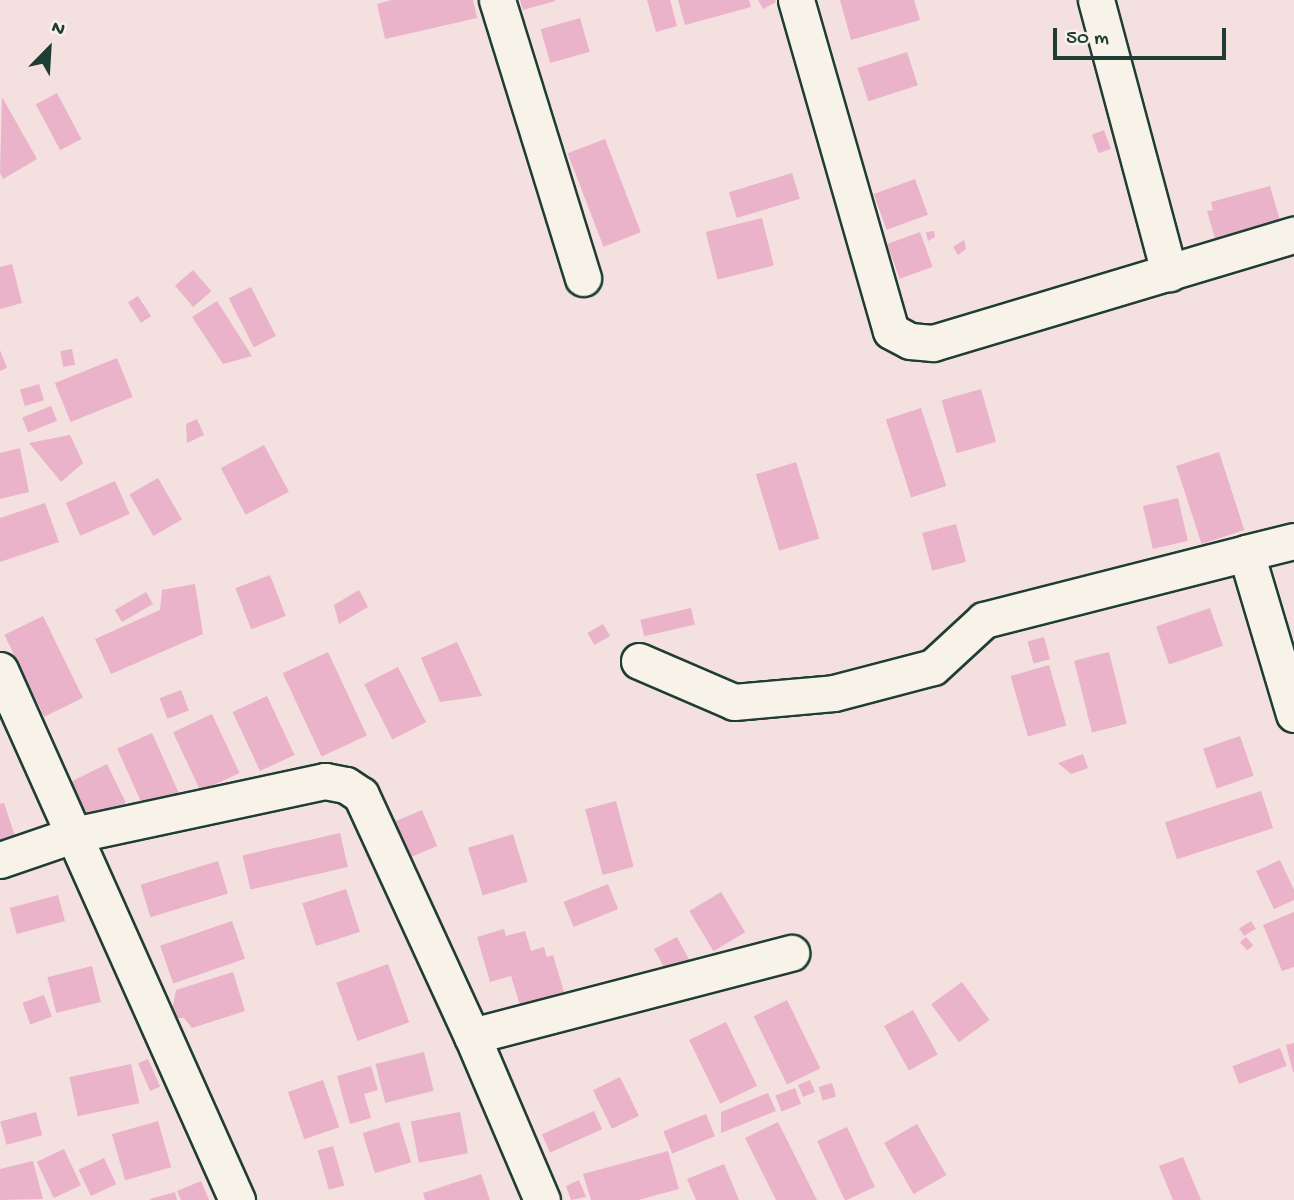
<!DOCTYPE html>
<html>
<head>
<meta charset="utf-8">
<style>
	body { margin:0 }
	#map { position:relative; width:1294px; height:1200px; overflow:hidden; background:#f3e0df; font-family:"Gochi Hand",sans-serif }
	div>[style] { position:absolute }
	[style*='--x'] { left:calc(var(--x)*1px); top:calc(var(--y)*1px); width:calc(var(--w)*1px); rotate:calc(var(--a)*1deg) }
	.building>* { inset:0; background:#eab3ca; transform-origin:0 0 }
	.roads { filter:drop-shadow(2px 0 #1f3d34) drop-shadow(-2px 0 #1f3d34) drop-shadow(0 2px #1f3d34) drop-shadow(0 -2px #1f3d34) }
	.minor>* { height:35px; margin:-17.5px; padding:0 17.5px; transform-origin:17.5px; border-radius:17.5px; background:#f7f3e8 }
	span { translate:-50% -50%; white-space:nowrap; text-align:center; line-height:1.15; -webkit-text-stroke:5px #f7f3e8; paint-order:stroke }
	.north { position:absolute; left:14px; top:14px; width:70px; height:70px; -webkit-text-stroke:5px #f7f3e8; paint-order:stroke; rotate:24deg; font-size:19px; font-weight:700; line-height:28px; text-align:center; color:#1f3d34 }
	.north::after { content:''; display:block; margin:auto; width:24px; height:32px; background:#1f3d34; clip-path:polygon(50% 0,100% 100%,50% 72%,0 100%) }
	.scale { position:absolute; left:1053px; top:28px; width:173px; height:32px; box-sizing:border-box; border:4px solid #1f3d34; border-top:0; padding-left:9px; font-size:21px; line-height:24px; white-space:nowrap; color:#1f3d34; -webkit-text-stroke:5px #f7f3e8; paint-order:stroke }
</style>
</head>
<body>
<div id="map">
	<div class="building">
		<div style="clip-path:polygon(392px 0,473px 0,477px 18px,385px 39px,377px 4px)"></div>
		<div style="clip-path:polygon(520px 0,555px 0,555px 1px,523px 10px)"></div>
		<div style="clip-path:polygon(647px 0,670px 0,677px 26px,656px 32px)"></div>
		<div style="clip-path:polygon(678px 0,749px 0,751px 7px,685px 25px)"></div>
		<div style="clip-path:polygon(758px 0,775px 0,776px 2px,763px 9px)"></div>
		<div style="clip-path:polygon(840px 0,914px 0,920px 20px,851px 40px)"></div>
		<div style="left:580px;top:18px;width:35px;height:41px;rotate:74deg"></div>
		<div style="left:907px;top:52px;width:35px;height:52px;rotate:72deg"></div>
		<div style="left:57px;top:93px;width:52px;height:24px;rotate:62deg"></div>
		<div style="clip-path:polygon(2px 97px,37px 159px,3px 179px,0 173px)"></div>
		<div style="left:1104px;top:130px;width:20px;height:13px;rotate:70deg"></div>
		<div style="left:605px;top:139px;width:100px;height:40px;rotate:69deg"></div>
		<div style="left:792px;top:173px;width:27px;height:66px;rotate:73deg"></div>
		<div style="left:915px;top:179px;width:38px;height:44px;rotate:70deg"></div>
		<div style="clip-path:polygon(1270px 186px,1283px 231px,1218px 249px,1207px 211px,1213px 210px,1211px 202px)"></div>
		<div style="left:762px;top:218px;width:49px;height:58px;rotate:76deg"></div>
		<div style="clip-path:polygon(934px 231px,935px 237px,928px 241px,926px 232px)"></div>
		<div style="left:920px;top:232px;width:37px;height:35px;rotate:70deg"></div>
		<div style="clip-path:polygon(964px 240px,966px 249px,958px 255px,953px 247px)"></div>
		<div style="clip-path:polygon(12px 264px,22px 303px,0 309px,0 267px)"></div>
		<div style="left:193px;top:270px;width:28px;height:24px;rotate:49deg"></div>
		<div style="left:251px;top:287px;width:55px;height:25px;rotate:63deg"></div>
		<div style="left:138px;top:296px;width:24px;height:12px;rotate:57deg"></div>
		<div style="clip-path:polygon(217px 301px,252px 356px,223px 364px,192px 317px)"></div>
		<div style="left:72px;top:349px;width:16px;height:12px;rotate:79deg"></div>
		<div style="clip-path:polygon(0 350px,7px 368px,0 371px)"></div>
		<div style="left:117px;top:358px;width:42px;height:67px;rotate:68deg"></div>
		<div style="left:39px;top:384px;width:17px;height:20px;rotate:73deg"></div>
		<div style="left:981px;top:389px;width:55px;height:41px;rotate:74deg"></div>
		<div style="left:51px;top:406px;width:16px;height:31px;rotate:68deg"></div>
		<div style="left:921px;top:408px;width:82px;height:37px;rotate:72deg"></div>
		<div style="clip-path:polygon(197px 419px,204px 435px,187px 443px,186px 424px)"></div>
		<div style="clip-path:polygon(70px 435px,83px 463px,61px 482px,29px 443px)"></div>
		<div style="left:264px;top:445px;width:53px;height:49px;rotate:62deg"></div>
		<div style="clip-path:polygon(20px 448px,29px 492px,0 499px,0 453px)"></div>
		<div style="left:1219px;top:452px;width:82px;height:45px;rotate:72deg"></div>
		<div style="left:796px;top:462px;width:80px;height:42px;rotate:73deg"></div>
		<div style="left:158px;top:478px;width:48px;height:33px;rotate:60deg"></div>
		<div style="left:115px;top:481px;width:36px;height:54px;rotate:66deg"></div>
		<div style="left:1178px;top:498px;width:44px;height:36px;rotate:77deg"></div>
		<div style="clip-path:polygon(45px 503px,59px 542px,0 562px,0 518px)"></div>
		<div style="left:956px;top:524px;width:39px;height:35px;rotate:75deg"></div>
		<div style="left:270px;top:575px;width:44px;height:37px;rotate:69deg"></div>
		<div style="clip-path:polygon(195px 584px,203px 634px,111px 674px,95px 639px,160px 610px,162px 590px)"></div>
		<div style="clip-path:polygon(359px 590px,368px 607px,339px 624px,334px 605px)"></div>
		<div style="left:146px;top:592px;width:14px;height:36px;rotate:60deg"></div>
		<div style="left:691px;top:608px;width:17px;height:52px;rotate:77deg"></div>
		<div style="left:1210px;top:608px;width:40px;height:57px;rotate:71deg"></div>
		<div style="left:43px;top:616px;width:91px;height:43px;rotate:64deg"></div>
		<div style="left:603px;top:624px;width:14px;height:18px;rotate:60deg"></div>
		<div style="left:1044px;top:637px;width:23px;height:17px;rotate:75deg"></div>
		<div style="clip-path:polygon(457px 642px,482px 696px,440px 702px,421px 658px)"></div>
		<div style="left:328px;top:652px;width:92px;height:50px;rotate:65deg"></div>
		<div style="left:1109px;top:652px;width:74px;height:36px;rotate:76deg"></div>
		<div style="left:1049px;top:665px;width:63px;height:40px;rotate:74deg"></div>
		<div style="left:398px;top:667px;width:62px;height:38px;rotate:63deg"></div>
		<div style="left:181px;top:690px;width:22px;height:23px;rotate:69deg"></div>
		<div style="left:267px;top:696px;width:65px;height:38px;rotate:65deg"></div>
		<div style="left:212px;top:714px;width:65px;height:43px;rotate:65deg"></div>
		<div style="left:152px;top:733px;width:68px;height:38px;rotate:66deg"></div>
		<div style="left:1240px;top:736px;width:42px;height:39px;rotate:71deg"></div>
		<div style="clip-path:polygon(1083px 754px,1088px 768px,1071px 774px,1058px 763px)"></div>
		<div style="left:107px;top:764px;width:43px;height:46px;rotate:64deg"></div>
		<div style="left:1261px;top:791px;width:39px;height:101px;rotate:72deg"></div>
		<div style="left:616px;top:801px;width:68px;height:32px;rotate:75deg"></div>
		<div style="clip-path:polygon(4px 803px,19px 848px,0 854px,0 804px)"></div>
		<div style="left:422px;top:810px;width:39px;height:35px;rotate:67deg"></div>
		<div style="left:340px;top:833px;width:35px;height:100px;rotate:77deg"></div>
		<div style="left:513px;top:834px;width:50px;height:47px;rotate:73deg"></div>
		<div style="clip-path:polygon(1280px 860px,1294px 890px,1294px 900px,1274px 909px,1256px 871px)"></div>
		<div style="left:218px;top:861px;width:34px;height:81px;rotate:73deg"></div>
		<div style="left:608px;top:884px;width:27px;height:48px;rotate:68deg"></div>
		<div style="left:346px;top:889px;width:45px;height:46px;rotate:72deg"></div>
		<div style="left:721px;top:892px;width:47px;height:37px;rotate:59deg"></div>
		<div style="left:58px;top:895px;width:27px;height:50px;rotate:75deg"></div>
		<div style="clip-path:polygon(1294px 912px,1294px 967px,1282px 971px,1263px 925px)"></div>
		<div style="left:232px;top:921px;width:40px;height:76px;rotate:71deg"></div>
		<div style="left:1251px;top:921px;width:9px;height:14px;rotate:58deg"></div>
		<div style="clip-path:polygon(504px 929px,506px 936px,525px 931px,531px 951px,544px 947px,547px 957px,553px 955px,564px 992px,520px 1005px,511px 976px,490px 982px,477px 937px)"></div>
		<div style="clip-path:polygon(677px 937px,693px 967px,666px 971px,654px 949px)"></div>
		<div style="left:1246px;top:937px;width:11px;height:8px;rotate:49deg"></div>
		<div style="left:388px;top:964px;width:62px;height:55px;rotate:70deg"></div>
		<div style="left:92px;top:966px;width:37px;height:46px;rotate:76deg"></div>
		<div style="clip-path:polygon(233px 972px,245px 1011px,192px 1028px,184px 1018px,170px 1018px,164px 1005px,173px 1006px,176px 990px)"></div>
		<div style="left:962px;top:982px;width:47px;height:38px;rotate:54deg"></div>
		<div style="left:44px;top:995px;width:23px;height:23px;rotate:70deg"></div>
		<div style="left:787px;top:1000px;width:76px;height:37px;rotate:64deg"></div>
		<div style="left:913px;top:1010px;width:51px;height:33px;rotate:61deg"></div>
		<div style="left:726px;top:1022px;width:71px;height:41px;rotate:64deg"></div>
		<div style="clip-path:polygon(1294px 1043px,1294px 1072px,1293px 1072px,1286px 1045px)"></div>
		<div style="left:1280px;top:1048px;width:19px;height:51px;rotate:69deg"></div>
		<div style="left:424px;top:1052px;width:40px;height:50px;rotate:76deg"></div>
		<div style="left:148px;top:1059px;width:30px;height:11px;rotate:66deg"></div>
		<div style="left:131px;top:1064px;width:40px;height:63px;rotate:78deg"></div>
		<div style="clip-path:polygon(371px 1066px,378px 1090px,364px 1094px,371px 1118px,350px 1124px,337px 1076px)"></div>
		<div style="left:620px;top:1077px;width:43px;height:30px;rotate:64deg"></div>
		<div style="left:323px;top:1080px;width:50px;height:37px;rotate:71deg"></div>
		<div style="left:810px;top:1080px;width:13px;height:13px;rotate:67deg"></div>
		<div style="left:832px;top:1083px;width:14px;height:14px;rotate:73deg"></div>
		<div style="left:795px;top:1088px;width:17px;height:21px;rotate:69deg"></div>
		<div style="clip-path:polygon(768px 1093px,776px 1111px,721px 1133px,721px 1112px)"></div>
		<div style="left:594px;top:1111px;width:20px;height:57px;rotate:66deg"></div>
		<div style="left:36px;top:1112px;width:24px;height:37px;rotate:75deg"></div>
		<div style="left:460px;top:1112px;width:42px;height:50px;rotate:79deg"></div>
		<div style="left:706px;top:1114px;width:24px;height:46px;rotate:68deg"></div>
		<div style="left:158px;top:1121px;width:48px;height:48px;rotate:74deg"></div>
		<div style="left:399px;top:1122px;width:42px;height:38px;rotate:73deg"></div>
		<div style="clip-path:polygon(778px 1122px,817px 1200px,776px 1200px,745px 1138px)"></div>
		<div style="left:917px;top:1124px;width:59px;height:38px;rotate:60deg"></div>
		<div style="left:847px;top:1127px;width:66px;height:33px;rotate:65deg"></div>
		<div style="left:333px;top:1146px;width:41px;height:16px;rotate:74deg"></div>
		<div style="left:64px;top:1149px;width:40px;height:30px;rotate:65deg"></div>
		<div style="clip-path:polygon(668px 1151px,679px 1189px,638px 1200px,591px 1200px,583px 1174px)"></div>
		<div style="clip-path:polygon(1183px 1157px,1201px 1200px,1173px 1200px,1159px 1166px)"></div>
		<div style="left:104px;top:1158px;width:29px;height:28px;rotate:65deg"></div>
		<div style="clip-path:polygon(33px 1161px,43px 1199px,0 1200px,0 1169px)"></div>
		<div style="clip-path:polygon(724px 1164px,739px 1200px,696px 1200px,687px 1179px)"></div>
		<div style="clip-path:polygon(481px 1174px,490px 1200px,425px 1200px,423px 1193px)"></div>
		<div style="clip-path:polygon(579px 1180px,586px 1197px,571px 1200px,566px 1186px)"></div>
		<div style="clip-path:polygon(201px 1181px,209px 1200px,181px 1200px,177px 1191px)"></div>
		<div style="clip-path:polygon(175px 1192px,177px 1200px,150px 1200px,150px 1199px)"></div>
	</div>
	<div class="roads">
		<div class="minor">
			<div style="--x:497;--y:0;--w:291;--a:72.8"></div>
			<div style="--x:796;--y:0;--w:344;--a:74"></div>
			<div style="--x:891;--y:331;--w:21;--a:28"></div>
			<div style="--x:910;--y:341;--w:23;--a:5"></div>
			<div style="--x:933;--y:343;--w:377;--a:-16.7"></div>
			<div style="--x:1096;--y:0;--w:283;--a:75"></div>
			<div style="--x:1294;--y:541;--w:49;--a:166"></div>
			<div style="--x:1246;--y:553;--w:168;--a:73.4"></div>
			<div style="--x:639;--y:661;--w:103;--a:23.3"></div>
			<div style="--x:734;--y:702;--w:100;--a:-5.1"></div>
			<div style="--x:834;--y:693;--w:102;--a:-14.7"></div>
			<div style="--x:933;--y:667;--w:69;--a:-42.7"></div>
			<div style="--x:984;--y:620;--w:270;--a:-14.3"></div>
			<div style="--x:0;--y:670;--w:581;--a:65.91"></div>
			<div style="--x:0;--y:860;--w:77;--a:-18.9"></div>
			<div style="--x:73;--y:835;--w:258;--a:-12.1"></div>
			<div style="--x:325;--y:781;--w:21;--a:11"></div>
			<div style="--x:346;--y:785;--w:18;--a:34"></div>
			<div style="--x:361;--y:795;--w:265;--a:65.3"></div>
			<div style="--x:472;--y:1036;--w:178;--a:66.9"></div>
			<div style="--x:472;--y:1036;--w:330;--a:-14.6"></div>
		</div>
	</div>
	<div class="north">N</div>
	<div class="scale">50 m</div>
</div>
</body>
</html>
